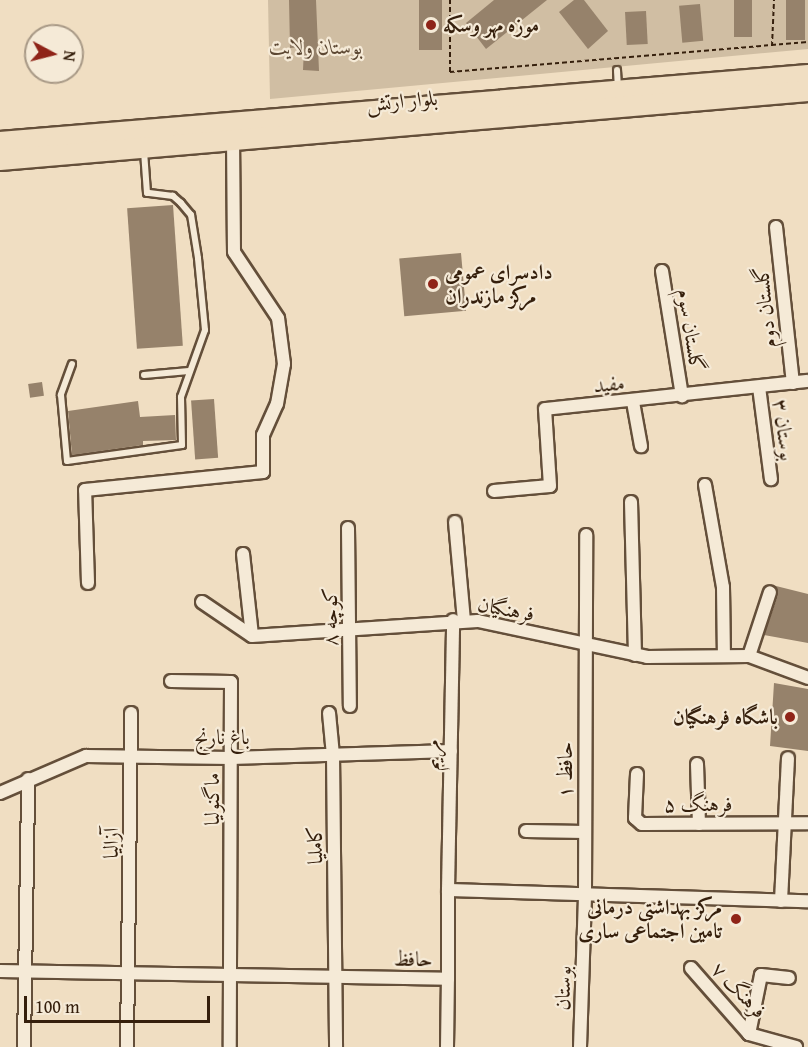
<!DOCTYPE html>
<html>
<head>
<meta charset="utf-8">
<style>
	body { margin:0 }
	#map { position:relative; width:808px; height:1047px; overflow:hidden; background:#f0dec2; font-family:"Gentium Book Plus",Amiri,serif }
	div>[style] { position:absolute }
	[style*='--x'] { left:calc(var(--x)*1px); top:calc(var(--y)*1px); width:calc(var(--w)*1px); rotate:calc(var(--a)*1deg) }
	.green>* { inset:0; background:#d0bea3 }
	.building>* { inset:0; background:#96826b; transform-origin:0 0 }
	.path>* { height:2px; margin-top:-1px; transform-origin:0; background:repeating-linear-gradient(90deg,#351f0c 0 4.5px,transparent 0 7.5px) }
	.roads { filter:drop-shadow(2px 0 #644f3a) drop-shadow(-2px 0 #644f3a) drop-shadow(0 2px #644f3a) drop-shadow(0 -2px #644f3a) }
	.lane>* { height:6px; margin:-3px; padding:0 3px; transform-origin:3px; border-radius:3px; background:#f5ead7 }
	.street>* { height:12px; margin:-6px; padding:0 6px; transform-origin:6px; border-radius:6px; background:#f5ead7 }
	.primary>* { height:20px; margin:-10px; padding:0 10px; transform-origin:10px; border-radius:10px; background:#f0dec2 }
	.dots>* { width:16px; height:16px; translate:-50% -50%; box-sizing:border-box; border:3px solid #f5ead7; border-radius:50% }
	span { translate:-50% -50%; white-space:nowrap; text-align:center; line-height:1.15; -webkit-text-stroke:4.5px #f5ead7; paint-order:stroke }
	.poi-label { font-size:21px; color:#351f0c; font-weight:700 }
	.left { translate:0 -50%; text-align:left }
	.right { translate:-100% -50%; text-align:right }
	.park-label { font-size:21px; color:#5c4732; font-style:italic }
	.street-label { font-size:21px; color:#351f0c }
	.north { position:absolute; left:24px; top:24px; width:60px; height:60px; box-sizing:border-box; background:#f5ead7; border:2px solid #a89986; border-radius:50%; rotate:97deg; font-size:16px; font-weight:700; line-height:24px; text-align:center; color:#351f0c }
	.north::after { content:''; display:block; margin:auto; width:21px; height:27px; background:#8f2418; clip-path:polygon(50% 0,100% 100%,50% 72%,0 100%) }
	.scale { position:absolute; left:24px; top:996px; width:186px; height:27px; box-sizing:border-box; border:3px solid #351f0c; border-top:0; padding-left:8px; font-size:18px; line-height:21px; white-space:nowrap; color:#351f0c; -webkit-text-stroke:4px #f5ead7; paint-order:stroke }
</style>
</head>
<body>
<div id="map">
	<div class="green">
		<div style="clip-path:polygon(268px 0,808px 0,808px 49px,270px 99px)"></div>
	</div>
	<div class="building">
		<div style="clip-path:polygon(289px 0,316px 0,319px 71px,303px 70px,304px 47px,290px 48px)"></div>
		<div style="left:419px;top:0;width:23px;height:50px"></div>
		<div style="clip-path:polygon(494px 0,547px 0,486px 49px,466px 23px)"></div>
		<div style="clip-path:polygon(574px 0,584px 0,608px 31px,588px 49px,559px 12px)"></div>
		<div style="left:734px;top:0;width:18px;height:37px"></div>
		<div style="left:786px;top:0;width:19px;height:40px"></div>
		<div style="left:700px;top:4px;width:37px;height:21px;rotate:85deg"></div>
		<div style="left:646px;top:11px;width:33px;height:21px;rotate:87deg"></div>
		<div style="left:173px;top:205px;width:141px;height:46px;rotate:86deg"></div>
		<div style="left:461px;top:253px;width:58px;height:62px;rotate:85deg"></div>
		<div style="left:42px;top:382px;width:14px;height:14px;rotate:82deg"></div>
		<div style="left:214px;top:399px;width:59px;height:23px;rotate:86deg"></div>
		<div style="clip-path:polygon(138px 401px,140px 417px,175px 415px,176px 440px,143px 441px,143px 445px,72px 455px,68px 411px)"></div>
		<div style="clip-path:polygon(776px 586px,808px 594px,808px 643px,764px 635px,778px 595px)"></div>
		<div style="clip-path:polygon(774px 683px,808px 689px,808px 751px,770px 746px)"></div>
	</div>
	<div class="path">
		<div style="--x:450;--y:0;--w:72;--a:90"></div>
		<div style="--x:450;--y:72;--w:359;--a:-4.8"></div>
		<div style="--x:772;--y:46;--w:46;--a:-87.5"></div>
	</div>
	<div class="roads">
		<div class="lane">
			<div style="--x:617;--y:70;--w:17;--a:87"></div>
			<div style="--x:72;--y:364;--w:33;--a:110"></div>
			<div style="--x:61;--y:395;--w:66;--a:84.8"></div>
			<div style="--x:67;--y:461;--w:116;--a:-7.9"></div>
			<div style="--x:182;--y:445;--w:48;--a:-91.2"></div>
			<div style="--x:181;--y:397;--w:71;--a:-70.3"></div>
			<div style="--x:205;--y:330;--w:72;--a:-95.6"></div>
			<div style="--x:198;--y:258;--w:44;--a:-99.2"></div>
			<div style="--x:191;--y:215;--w:16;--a:-130"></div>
			<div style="--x:181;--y:203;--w:11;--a:-139"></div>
			<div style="--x:173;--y:196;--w:26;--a:-173"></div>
			<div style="--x:147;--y:193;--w:42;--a:-94.1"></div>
			<div style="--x:144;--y:375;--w:45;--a:-5.1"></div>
		</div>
		<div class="street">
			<div style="--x:776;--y:227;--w:157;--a:83.8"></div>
			<div style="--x:662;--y:271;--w:127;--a:80.9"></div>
			<div style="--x:759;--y:387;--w:93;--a:82.6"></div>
			<div style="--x:633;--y:402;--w:45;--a:79.7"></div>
			<div style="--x:705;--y:485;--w:104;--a:80"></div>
			<div style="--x:723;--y:587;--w:68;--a:89.2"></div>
			<div style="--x:494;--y:491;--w:56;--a:-5.1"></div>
			<div style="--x:550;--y:486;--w:77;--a:-93.7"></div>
			<div style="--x:545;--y:409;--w:264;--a:-6.1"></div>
			<div style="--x:631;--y:502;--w:153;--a:88.5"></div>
			<div style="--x:455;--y:522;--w:98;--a:84.8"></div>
			<div style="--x:348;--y:528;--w:178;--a:89.4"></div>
			<div style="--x:243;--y:554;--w:82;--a:83.7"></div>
			<div style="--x:88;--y:583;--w:93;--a:-91.8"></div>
			<div style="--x:85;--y:490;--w:179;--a:-5.8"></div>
			<div style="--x:263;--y:472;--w:37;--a:-90"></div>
			<div style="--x:263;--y:435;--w:34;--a:-66"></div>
			<div style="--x:277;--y:404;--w:41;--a:-80.1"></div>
			<div style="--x:284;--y:364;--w:46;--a:-97.4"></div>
			<div style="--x:278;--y:318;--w:79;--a:-123.7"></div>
			<div style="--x:234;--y:252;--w:112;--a:-90.5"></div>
			<div style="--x:202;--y:602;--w:60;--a:34.2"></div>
			<div style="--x:252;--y:636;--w:226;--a:-3.8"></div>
			<div style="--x:478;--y:621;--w:173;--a:12"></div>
			<div style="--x:647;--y:657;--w:102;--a:-0.6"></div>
			<div style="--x:749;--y:656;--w:63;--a:20.4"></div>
			<div style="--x:749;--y:656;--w:67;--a:-71.8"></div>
			<div style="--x:171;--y:681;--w:60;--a:1"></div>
			<div style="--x:231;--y:682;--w:365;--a:90.2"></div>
			<div style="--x:329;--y:713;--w:42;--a:84.6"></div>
			<div style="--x:333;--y:755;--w:292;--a:89.4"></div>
			<div style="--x:697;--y:764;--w:60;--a:88.1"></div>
			<div style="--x:637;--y:774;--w:44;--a:92.6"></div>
			<div style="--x:635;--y:818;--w:9;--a:41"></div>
			<div style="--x:642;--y:824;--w:166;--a:-0.3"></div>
			<div style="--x:0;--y:793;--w:94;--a:-23.3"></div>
			<div style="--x:86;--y:756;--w:145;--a:0.8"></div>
			<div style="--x:231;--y:758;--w:220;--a:-1.8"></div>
			<div style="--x:526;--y:831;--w:59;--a:1"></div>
			<div style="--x:448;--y:890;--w:270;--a:-88.9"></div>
			<div style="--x:781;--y:901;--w:143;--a:-87.2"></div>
			<div style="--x:691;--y:968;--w:88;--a:48.7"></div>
			<div style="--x:749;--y:1034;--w:49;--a:15.5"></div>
			<div style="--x:0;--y:971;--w:448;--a:1"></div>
			<div style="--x:448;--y:979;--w:89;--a:-90"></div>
			<div style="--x:448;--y:890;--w:360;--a:1.8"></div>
			<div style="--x:749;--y:1034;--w:60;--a:-78.5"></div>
			<div style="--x:761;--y:975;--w:28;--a:6"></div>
			<div style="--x:24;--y:1047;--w:268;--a:-89.1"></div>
			<div style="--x:127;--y:1047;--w:334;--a:-89.3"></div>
			<div style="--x:447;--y:1047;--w:68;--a:-89.2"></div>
			<div style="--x:580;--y:1047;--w:153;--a:-88.1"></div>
			<div style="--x:585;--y:894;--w:359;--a:-89.8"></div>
		</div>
		<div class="primary">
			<div style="--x:0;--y:142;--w:811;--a:-4.74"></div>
			<div style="--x:0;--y:160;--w:811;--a:-4.88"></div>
		</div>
	</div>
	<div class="dots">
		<div style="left:431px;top:25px;background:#8f2418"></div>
		<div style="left:433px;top:284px;background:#8f2418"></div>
		<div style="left:790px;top:717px;background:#8f2418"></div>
		<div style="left:736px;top:919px;background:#8f2418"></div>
	</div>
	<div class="poi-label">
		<span class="left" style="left:443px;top:25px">موزه مهر وسکه</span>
		<span class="left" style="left:445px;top:284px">دادسرای عمومی<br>مرکز مازندران</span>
		<span class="right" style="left:778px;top:717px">باشگاه فرهنگیان</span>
		<span class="right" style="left:722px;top:919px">مرکز بهداشتی درمانی<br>تامین اجتماعی ساری</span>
	</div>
	<div class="park-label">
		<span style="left:316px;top:47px">بوستان ولایت</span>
	</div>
	<div class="street-label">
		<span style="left:402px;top:101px;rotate:-5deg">بلوار ارتش</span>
		<span style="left:765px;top:307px;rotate:-96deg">گلستان دوم</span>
		<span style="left:691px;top:330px;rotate:81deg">گلستان سوم</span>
		<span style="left:609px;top:384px;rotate:-5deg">مفید</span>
		<span style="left:784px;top:430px;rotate:83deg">بوستان ۳</span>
		<span style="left:506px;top:609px;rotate:11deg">فرهنگیان</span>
		<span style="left:330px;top:617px;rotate:-90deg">کوچه ۸</span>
		<span style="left:222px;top:737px">باغ نارنج</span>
		<span style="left:432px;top:755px;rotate:-90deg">مریم</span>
		<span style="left:565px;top:770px;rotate:-90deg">حافظ ۱</span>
		<span style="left:212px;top:799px;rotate:-90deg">ماگنولیا</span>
		<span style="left:698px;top:804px">فرهنگ ۵</span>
		<span style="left:111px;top:843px;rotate:-89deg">آزالیا</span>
		<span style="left:315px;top:845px;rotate:-91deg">کاملیا</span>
		<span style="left:413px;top:959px;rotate:1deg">حافظ</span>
		<span style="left:563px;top:988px;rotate:-88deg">بوستان</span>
		<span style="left:739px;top:990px;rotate:46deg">فرهنگ ۷</span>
	</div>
	<div class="north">N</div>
	<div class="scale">100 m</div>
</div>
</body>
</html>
